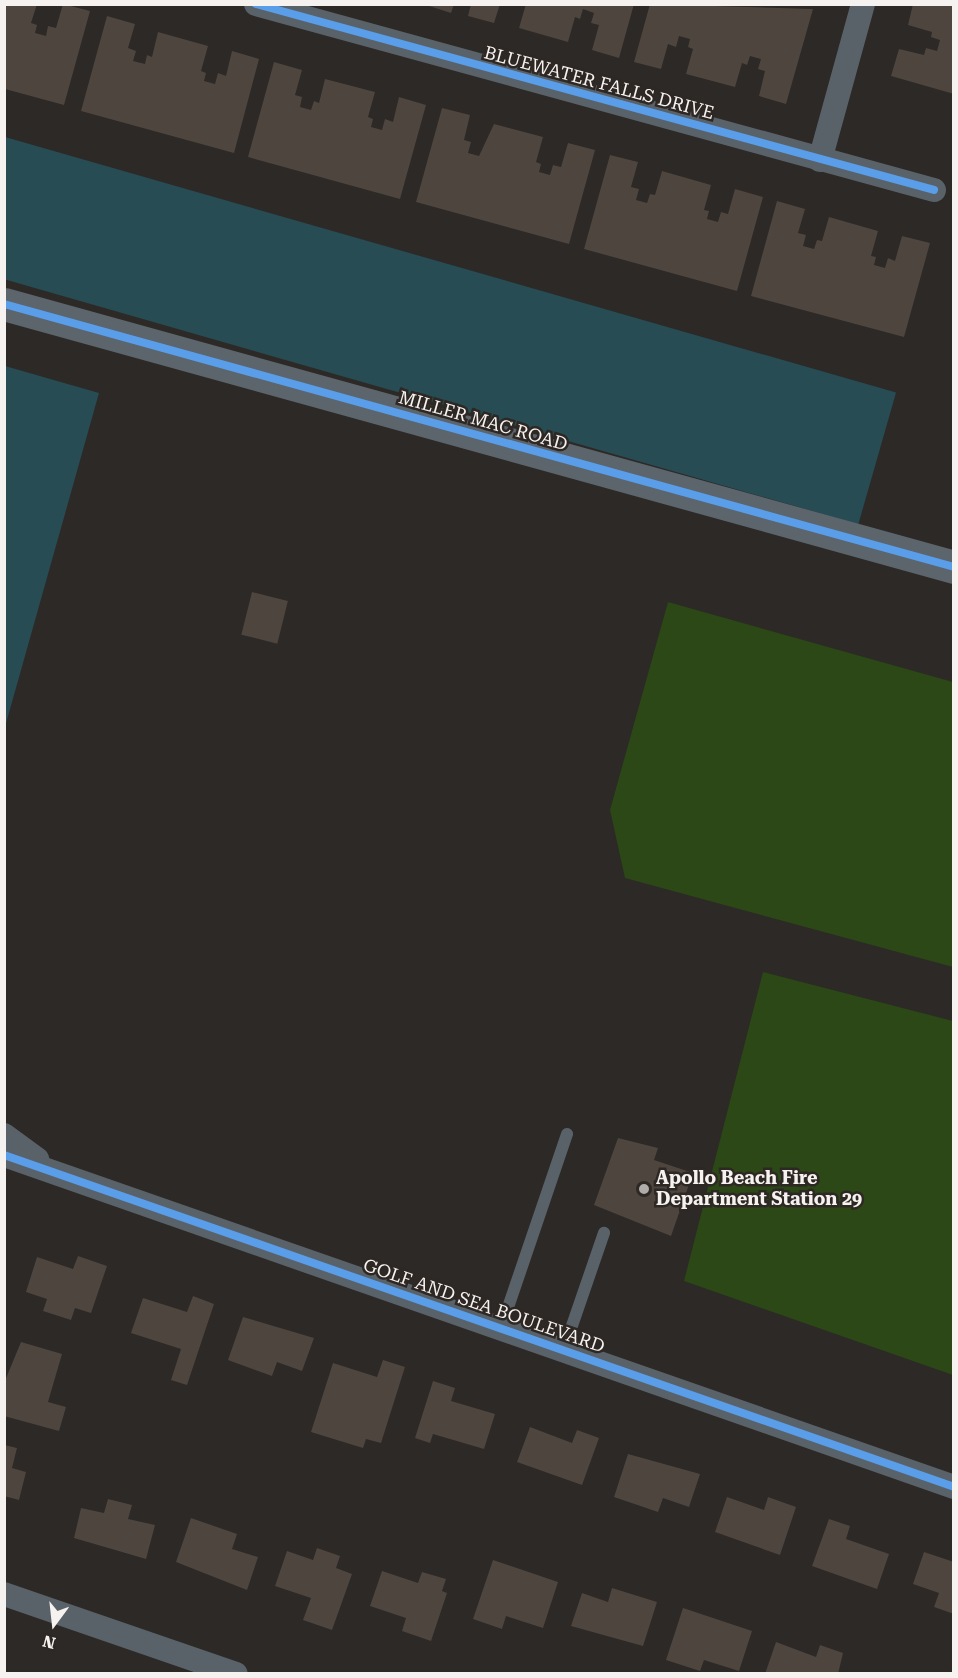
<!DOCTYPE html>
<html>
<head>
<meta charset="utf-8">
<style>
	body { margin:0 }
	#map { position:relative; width:958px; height:1678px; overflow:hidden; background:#2c2926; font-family:"Roboto Serif",serif }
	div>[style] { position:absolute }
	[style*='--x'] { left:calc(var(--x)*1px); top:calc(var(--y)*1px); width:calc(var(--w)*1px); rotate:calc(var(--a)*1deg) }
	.green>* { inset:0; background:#2b4816 }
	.water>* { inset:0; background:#274c54; transform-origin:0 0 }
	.building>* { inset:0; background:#4e453e; transform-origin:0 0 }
	.lane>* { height:12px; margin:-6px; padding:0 6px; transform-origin:6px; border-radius:6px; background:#5a6269 }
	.street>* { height:24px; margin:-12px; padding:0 12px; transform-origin:12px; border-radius:12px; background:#5a6269 }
	.secondary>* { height:33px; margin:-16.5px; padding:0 16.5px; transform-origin:16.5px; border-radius:16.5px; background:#5c646c }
	.cycleway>* { height:8px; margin:-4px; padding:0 4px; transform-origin:4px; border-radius:4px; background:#5a9eea }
	.dots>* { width:16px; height:16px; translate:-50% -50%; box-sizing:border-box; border:3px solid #2e2824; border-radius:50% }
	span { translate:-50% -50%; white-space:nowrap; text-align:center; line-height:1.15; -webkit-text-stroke:5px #2e2824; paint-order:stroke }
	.street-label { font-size:18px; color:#f6f2f0 }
	.poi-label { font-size:18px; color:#f6f2f0; font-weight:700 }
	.left { translate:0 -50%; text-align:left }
	.frame { position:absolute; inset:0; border:6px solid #f6f2f0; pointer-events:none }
	.north { position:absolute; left:24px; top:1594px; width:60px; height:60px; -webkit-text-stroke:4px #2e2824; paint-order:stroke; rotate:195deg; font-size:16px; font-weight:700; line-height:24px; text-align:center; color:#f6f2f0 }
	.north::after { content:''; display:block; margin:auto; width:21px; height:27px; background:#f6f2f0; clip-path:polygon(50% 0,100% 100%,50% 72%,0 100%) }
</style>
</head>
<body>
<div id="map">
	<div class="green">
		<div style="clip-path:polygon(668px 602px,953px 682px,953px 967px,625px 878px,610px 810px)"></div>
		<div style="clip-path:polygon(763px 972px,953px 1021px,953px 1375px,684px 1281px)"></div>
	</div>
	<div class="water">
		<div style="left:5px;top:137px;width:927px;height:137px;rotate:16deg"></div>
		<div style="clip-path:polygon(5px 366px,99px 393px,5px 727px,4px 366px)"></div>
	</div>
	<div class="building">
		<div style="clip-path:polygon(5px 4px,37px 4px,31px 23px,37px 25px,35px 33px,46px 36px,48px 26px,56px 28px,63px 4px,90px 11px,64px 105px,5px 89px)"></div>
		<div style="clip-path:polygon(423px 4px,454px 4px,451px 13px)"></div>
		<div style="clip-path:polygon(471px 4px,500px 4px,494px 23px,468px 16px)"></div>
		<div style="clip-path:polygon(526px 4px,634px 4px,619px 58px,592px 50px,599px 25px,591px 23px,594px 13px,583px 9px,580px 19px,575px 17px,568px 42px,519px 28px)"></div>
		<div style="clip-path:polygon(650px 4px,813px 9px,786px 104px,759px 96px,765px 71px,758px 69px,761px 59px,750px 56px,747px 65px,742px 63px,735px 87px,686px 74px,693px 49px,688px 47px,690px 39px,679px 36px,676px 47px,668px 44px,661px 69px,634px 62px)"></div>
		<div style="clip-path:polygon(913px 4px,954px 4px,954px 94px,891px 76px,899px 49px,924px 55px,926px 48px,937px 51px,940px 40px,931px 37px,932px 32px,908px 25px)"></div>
		<div style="clip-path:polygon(107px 16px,135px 24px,128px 48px,136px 51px,133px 61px,145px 64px,147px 55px,152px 57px,158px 32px,208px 46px,201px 71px,206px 73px,204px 81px,215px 84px,218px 73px,226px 76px,232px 51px,259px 59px,234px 153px,81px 111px)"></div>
		<div style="clip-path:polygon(274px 62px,302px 70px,295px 95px,302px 97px,300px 107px,311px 110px,314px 101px,319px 103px,325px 79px,375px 92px,368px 117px,373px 119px,371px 127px,382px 130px,385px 119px,393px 122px,399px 97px,426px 105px,400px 199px,248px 157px)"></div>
		<div style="clip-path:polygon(442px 108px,470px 115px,464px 140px,471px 142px,468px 153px,479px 156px,494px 124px,543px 137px,536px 162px,541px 164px,539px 172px,550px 175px,553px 165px,561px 167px,568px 143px,595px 150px,569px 244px,416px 202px)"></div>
		<div style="clip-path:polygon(610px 155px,638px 162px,631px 187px,639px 189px,636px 200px,647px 203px,650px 194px,655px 195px,662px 171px,711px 185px,704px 210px,709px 211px,707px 219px,718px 222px,721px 212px,728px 214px,735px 189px,763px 197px,737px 291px,584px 249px)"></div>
		<div style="clip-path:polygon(777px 201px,805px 209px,798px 233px,806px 235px,803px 246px,814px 249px,817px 240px,822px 241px,829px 217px,878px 231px,871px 256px,876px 257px,874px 265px,885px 268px,888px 258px,895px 261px,902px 236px,930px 243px,904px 337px,751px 296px)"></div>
		<div style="left:252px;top:592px;width:37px;height:44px;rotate:14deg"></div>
		<div style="clip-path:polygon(618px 1138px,658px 1148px,654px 1160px,693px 1173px,671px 1236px,594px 1205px)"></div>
		<div style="clip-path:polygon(78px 1256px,107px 1266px,91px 1313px,75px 1308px,71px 1320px,43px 1311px,47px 1299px,26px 1292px,37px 1257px,73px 1269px)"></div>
		<div style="clip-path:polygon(193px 1296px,214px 1304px,187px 1385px,171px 1380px,181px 1349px,131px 1333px,143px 1298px,187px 1312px)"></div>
		<div style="clip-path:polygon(243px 1317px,314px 1338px,302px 1371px,277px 1362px,272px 1376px,228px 1360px)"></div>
		<div style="clip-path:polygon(21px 1342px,62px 1354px,48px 1402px,66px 1407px,59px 1431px,4px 1416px,4px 1383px)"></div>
		<div style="clip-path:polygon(383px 1360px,405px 1367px,381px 1443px,366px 1439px,363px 1448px,311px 1432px,333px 1363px,377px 1377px)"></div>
		<div style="clip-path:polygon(433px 1381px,455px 1388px,451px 1401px,495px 1414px,484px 1449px,433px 1434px,430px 1443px,415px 1438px)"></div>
		<div style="clip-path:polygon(530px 1427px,572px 1443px,577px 1430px,599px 1438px,582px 1485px,517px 1462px)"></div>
		<div style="clip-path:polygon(4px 1445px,17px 1448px,12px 1468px,26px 1472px,19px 1500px,4px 1496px)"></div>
		<div style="clip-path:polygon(628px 1454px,700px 1474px,689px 1507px,663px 1498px,658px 1512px,614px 1497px)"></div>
		<div style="clip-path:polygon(727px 1497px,764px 1510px,768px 1497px,796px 1507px,780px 1555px,715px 1532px)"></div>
		<div style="clip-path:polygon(108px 1499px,132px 1505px,128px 1519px,155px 1525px,146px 1559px,74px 1538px,81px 1508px,104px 1513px)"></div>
		<div style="clip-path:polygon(191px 1518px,237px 1534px,232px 1549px,258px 1557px,247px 1590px,176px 1562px)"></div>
		<div style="clip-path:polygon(829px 1519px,850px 1526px,846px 1539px,889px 1554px,877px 1589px,812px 1566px)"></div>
		<div style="clip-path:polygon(317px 1548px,340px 1556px,336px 1568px,352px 1574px,332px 1630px,303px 1620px,311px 1598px,275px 1586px,287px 1551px,313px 1560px)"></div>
		<div style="clip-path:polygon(924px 1552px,954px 1562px,954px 1614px,934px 1607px,939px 1593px,913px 1584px)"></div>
		<div style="clip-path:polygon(493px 1560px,558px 1582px,543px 1628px,506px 1616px,502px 1629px,473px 1619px)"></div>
		<div style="clip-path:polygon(382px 1571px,418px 1583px,422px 1572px,446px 1579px,442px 1591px,447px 1593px,431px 1641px,402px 1631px,406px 1618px,370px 1606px)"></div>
		<div style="clip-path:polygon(612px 1588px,657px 1602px,643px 1646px,571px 1626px,582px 1593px,608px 1602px)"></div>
		<div style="clip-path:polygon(683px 1608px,752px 1631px,739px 1671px,704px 1660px,700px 1671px,666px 1660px)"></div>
		<div style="clip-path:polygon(776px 1642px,816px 1657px,820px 1645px,843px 1653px,838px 1674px,765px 1674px)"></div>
	</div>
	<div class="lane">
		<div style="--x:501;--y:1328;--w:205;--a:-71.2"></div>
		<div style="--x:564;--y:1349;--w:123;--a:-71"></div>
	</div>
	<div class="street">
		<div style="--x:256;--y:4;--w:703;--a:15.34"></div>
		<div style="--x:820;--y:160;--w:162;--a:-74.6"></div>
		<div style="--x:4;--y:1135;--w:41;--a:36"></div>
		<div style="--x:4;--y:1155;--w:1006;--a:19.26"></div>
		<div style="--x:4;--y:1594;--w:245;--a:19"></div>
	</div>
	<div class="secondary">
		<div style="--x:4;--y:304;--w:986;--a:15.47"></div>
	</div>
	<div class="cycleway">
		<div style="--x:256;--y:4;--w:703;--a:15.34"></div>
		<div style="--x:4;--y:304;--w:986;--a:15.47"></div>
		<div style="--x:4;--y:1155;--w:1006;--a:19.26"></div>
	</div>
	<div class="dots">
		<div style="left:644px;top:1189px;background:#afaca9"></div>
	</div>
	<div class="street-label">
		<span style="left:599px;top:83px;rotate:15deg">BLUEWATER FALLS DRIVE</span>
		<span style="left:483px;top:421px;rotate:16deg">MILLER MAC ROAD</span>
		<span style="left:484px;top:1306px;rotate:19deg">GOLF AND SEA BOULEVARD</span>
	</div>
	<div class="poi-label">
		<span class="left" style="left:656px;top:1189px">Apollo Beach Fire<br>Department Station 29</span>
	</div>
	<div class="frame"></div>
	<div class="north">N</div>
</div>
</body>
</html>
